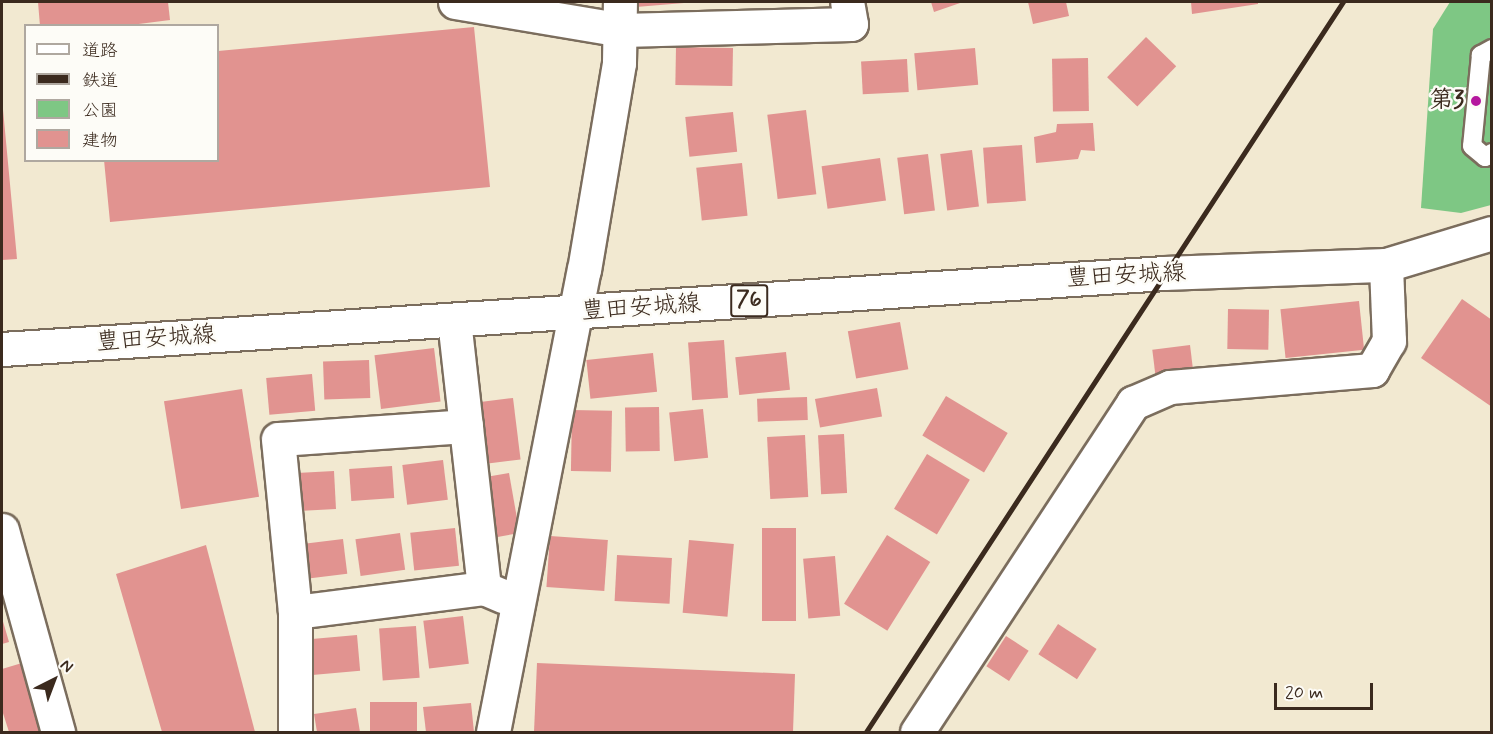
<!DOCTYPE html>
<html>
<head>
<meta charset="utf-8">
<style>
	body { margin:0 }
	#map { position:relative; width:1493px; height:734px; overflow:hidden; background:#f2e9d1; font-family:Mynerve,"Klee One",sans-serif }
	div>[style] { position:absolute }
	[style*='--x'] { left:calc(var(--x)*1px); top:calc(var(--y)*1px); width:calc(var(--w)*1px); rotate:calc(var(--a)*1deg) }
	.green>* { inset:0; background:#7ec784 }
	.building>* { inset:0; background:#e19390; transform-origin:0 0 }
	.roads { filter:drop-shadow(2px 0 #7b6d5d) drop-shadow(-2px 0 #7b6d5d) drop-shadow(0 2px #7b6d5d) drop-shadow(0 -2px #7b6d5d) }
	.service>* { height:18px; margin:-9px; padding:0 9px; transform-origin:9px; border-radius:9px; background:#fff }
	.minor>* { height:33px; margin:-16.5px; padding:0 16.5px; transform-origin:16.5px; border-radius:16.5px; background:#fff }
	.primary>* { height:33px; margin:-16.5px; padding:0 16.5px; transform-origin:16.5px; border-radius:16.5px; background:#fff }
	.rail>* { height:4.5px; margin:-2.25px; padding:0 2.25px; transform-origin:2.25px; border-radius:2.25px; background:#3b2a1e }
	.dots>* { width:16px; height:16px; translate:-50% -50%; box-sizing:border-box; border:3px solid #fdfcf7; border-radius:50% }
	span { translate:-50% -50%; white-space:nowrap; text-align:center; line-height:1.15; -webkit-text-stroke:5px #fdfcf7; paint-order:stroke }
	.shield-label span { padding:2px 4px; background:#fdfcf7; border:2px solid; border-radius:4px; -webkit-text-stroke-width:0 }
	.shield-label { font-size:22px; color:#3b2a1e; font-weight:700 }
	.poi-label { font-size:24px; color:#3b2a1e; font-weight:700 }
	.right { translate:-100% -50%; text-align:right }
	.street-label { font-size:24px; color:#3b2a1e }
	.frame { position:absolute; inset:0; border:3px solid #3b2a1e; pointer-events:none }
	.legend { position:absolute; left:24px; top:24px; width:195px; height:138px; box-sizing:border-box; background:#fdfcf7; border:2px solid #afa8a0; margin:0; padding:8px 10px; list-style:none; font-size:18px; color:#3b2a1e }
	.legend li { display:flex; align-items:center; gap:12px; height:30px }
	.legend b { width:30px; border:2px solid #afa8a0 }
	.north { position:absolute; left:24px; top:650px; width:60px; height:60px; -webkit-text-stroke:4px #fdfcf7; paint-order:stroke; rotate:42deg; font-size:16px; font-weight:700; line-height:24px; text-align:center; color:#3b2a1e }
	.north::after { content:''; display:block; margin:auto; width:21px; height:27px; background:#3b2a1e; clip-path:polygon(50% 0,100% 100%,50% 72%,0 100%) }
	.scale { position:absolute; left:1274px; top:683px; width:99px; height:27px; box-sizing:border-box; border:3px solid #3b2a1e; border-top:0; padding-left:8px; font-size:18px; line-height:21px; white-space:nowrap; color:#3b2a1e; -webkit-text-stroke:4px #fdfcf7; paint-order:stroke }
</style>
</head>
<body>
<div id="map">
	<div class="green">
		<div style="clip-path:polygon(1450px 2px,1491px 2px,1491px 205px,1461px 213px,1421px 208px,1433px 29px)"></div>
	</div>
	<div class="building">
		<div style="clip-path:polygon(38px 2px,168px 2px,170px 20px,123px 26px,40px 26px)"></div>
		<div style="clip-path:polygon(635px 2px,684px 2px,684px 3px,636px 7px)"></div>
		<div style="clip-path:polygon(931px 2px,963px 2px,934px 12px)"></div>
		<div style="clip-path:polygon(1028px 2px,1066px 2px,1069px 16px,1033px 24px)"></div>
		<div style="clip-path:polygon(1191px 2px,1258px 2px,1258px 4px,1192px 14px)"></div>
		<div style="clip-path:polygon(474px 27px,490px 187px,110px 222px,104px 160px,218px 160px,218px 51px)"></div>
		<div style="left:1146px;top:37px;width:42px;height:56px;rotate:44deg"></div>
		<div style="left:676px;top:47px;width:57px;height:38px;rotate:1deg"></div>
		<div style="left:975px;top:48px;width:37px;height:61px;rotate:85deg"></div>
		<div style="left:1088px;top:58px;width:53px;height:36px;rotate:89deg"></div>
		<div style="left:907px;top:59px;width:33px;height:46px;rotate:87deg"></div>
		<div style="clip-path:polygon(2px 99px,17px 259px,2px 260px)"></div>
		<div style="left:806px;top:110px;width:85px;height:39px;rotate:83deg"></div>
		<div style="left:733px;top:112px;width:40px;height:48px;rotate:84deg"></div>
		<div style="clip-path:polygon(1093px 123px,1095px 151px,1081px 150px,1078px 159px,1036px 163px,1034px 137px,1056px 132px,1057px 124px)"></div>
		<div style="left:1022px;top:145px;width:56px;height:39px;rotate:86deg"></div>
		<div style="left:972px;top:150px;width:57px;height:32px;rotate:83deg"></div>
		<div style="left:928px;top:154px;width:57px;height:31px;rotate:83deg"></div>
		<div style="left:880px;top:158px;width:43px;height:59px;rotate:82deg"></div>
		<div style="left:742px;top:163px;width:53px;height:46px;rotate:84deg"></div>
		<div style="clip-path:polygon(1462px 299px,1492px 320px,1492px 407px,1421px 358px)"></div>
		<div style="left:1359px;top:301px;width:49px;height:79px;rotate:84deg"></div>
		<div style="left:1228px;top:309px;width:41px;height:40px;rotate:1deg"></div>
		<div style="left:900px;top:322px;width:48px;height:53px;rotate:80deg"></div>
		<div style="left:724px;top:340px;width:58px;height:36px;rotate:86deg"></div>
		<div style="left:1190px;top:345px;width:25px;height:38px;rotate:83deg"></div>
		<div style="left:434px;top:348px;width:54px;height:60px;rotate:83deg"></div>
		<div style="left:786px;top:352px;width:38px;height:51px;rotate:84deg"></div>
		<div style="left:653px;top:353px;width:39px;height:67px;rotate:84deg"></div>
		<div style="left:369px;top:360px;width:38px;height:46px;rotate:88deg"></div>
		<div style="left:312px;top:374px;width:37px;height:46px;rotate:85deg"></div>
		<div style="left:877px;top:388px;width:29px;height:63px;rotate:80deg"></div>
		<div style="left:242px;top:389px;width:109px;height:79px;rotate:81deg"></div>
		<div style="left:946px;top:396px;width:72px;height:46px;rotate:31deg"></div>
		<div style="left:807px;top:397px;width:23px;height:50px;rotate:88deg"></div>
		<div style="left:513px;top:398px;width:62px;height:41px;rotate:83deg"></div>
		<div style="left:659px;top:407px;width:44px;height:34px;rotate:89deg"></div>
		<div style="left:703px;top:409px;width:49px;height:34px;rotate:84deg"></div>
		<div style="left:572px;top:410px;width:40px;height:61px;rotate:1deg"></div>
		<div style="left:844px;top:434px;width:59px;height:26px;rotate:87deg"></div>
		<div style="left:805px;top:435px;width:62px;height:38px;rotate:87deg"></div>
		<div style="left:927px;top:454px;width:50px;height:64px;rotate:31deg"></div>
		<div style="left:443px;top:460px;width:40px;height:41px;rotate:83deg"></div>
		<div style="left:392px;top:466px;width:32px;height:43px;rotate:86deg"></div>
		<div style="left:334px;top:471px;width:38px;height:42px;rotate:87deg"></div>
		<div style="left:509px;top:473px;width:61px;height:28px;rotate:80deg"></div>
		<div style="left:455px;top:528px;width:38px;height:45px;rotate:84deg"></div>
		<div style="left:762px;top:528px;width:34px;height:93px"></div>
		<div style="left:400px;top:533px;width:37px;height:45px;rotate:82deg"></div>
		<div style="left:887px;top:535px;width:51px;height:81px;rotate:32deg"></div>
		<div style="left:550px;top:536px;width:58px;height:51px;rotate:4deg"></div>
		<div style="left:343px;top:539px;width:35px;height:39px;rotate:83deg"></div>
		<div style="left:689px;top:540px;width:45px;height:73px;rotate:5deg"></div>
		<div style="clip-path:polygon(206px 545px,255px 732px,162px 732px,116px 574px)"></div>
		<div style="left:617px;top:555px;width:55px;height:46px;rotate:3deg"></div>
		<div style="left:835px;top:556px;width:60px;height:32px;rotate:85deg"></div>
		<div style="left:463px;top:616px;width:48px;height:40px;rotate:83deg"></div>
		<div style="clip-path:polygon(2px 618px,9px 642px,2px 644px)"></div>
		<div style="left:1058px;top:624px;width:46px;height:36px;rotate:33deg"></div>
		<div style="left:416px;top:626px;width:52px;height:37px;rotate:86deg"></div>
		<div style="left:357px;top:635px;width:36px;height:48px;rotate:85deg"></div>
		<div style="left:1006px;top:636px;width:27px;height:36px;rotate:33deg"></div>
		<div style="clip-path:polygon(22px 663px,45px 732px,9px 732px,2px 710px,2px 669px)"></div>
		<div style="clip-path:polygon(537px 663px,795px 674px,793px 732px,534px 732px)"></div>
		<div style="left:370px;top:702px;width:47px;height:30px"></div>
		<div style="clip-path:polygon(471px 703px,474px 732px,426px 732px,423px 707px)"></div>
		<div style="clip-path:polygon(356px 708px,360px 732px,317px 732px,314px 714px)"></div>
	</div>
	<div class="roads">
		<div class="service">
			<div style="--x:1492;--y:49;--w:13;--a:151"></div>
			<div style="--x:1481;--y:55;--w:91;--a:95.6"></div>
			<div style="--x:1472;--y:146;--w:17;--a:40"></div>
			<div style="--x:1485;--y:157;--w:8;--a:-30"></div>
		</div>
		<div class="minor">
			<div style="--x:455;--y:2;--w:169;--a:9.5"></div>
			<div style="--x:622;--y:30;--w:229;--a:-1.5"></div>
			<div style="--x:851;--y:24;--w:22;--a:-100"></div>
			<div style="--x:454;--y:320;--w:270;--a:83.6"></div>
			<div style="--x:484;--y:588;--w:21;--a:23"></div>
			<div style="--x:466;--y:426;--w:188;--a:176"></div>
			<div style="--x:278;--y:439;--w:174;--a:84.4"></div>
			<div style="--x:295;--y:612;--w:191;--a:-7.2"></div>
			<div style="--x:2;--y:530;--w:210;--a:74.5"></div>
			<div style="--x:295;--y:612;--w:120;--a:90"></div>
			<div style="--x:493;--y:732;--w:471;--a:-78.9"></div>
			<div style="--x:584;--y:270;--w:210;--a:-80.4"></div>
			<div style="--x:619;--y:63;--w:61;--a:-89.1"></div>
			<div style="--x:917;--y:732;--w:394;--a:-56.7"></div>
			<div style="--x:1133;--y:403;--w:40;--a:-23.4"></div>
			<div style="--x:1170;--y:387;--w:203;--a:-4.8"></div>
			<div style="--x:1372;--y:370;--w:34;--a:-60"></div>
			<div style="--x:1389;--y:341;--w:76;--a:-92.3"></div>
		</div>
		<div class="primary">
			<div style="--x:2;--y:349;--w:1164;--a:-3.74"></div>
			<div style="--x:1164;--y:273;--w:222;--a:-2.1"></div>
			<div style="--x:1386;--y:265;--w:111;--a:-16.8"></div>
		</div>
	</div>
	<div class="rail">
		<div style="--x:866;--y:732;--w:872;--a:-56.84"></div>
	</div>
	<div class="dots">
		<div style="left:1476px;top:101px;background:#b5179e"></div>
	</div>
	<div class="shield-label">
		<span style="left:749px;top:301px">76</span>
	</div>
	<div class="poi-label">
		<span class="right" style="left:1464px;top:101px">第3</span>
	</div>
	<div class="street-label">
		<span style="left:1126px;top:276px;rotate:-3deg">豊田安城線</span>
		<span style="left:641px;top:308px;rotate:-4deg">豊田安城線</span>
		<span style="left:156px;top:339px;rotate:-4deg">豊田安城線</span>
	</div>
	<div class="frame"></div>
	<ul class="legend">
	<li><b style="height:8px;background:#fff"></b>道路</li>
	<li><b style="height:8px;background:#3b2a1e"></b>鉄道</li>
	<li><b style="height:16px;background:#7ec784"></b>公園</li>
	<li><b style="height:16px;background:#e19390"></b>建物</li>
	</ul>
	<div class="north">N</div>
	<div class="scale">20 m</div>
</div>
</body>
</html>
